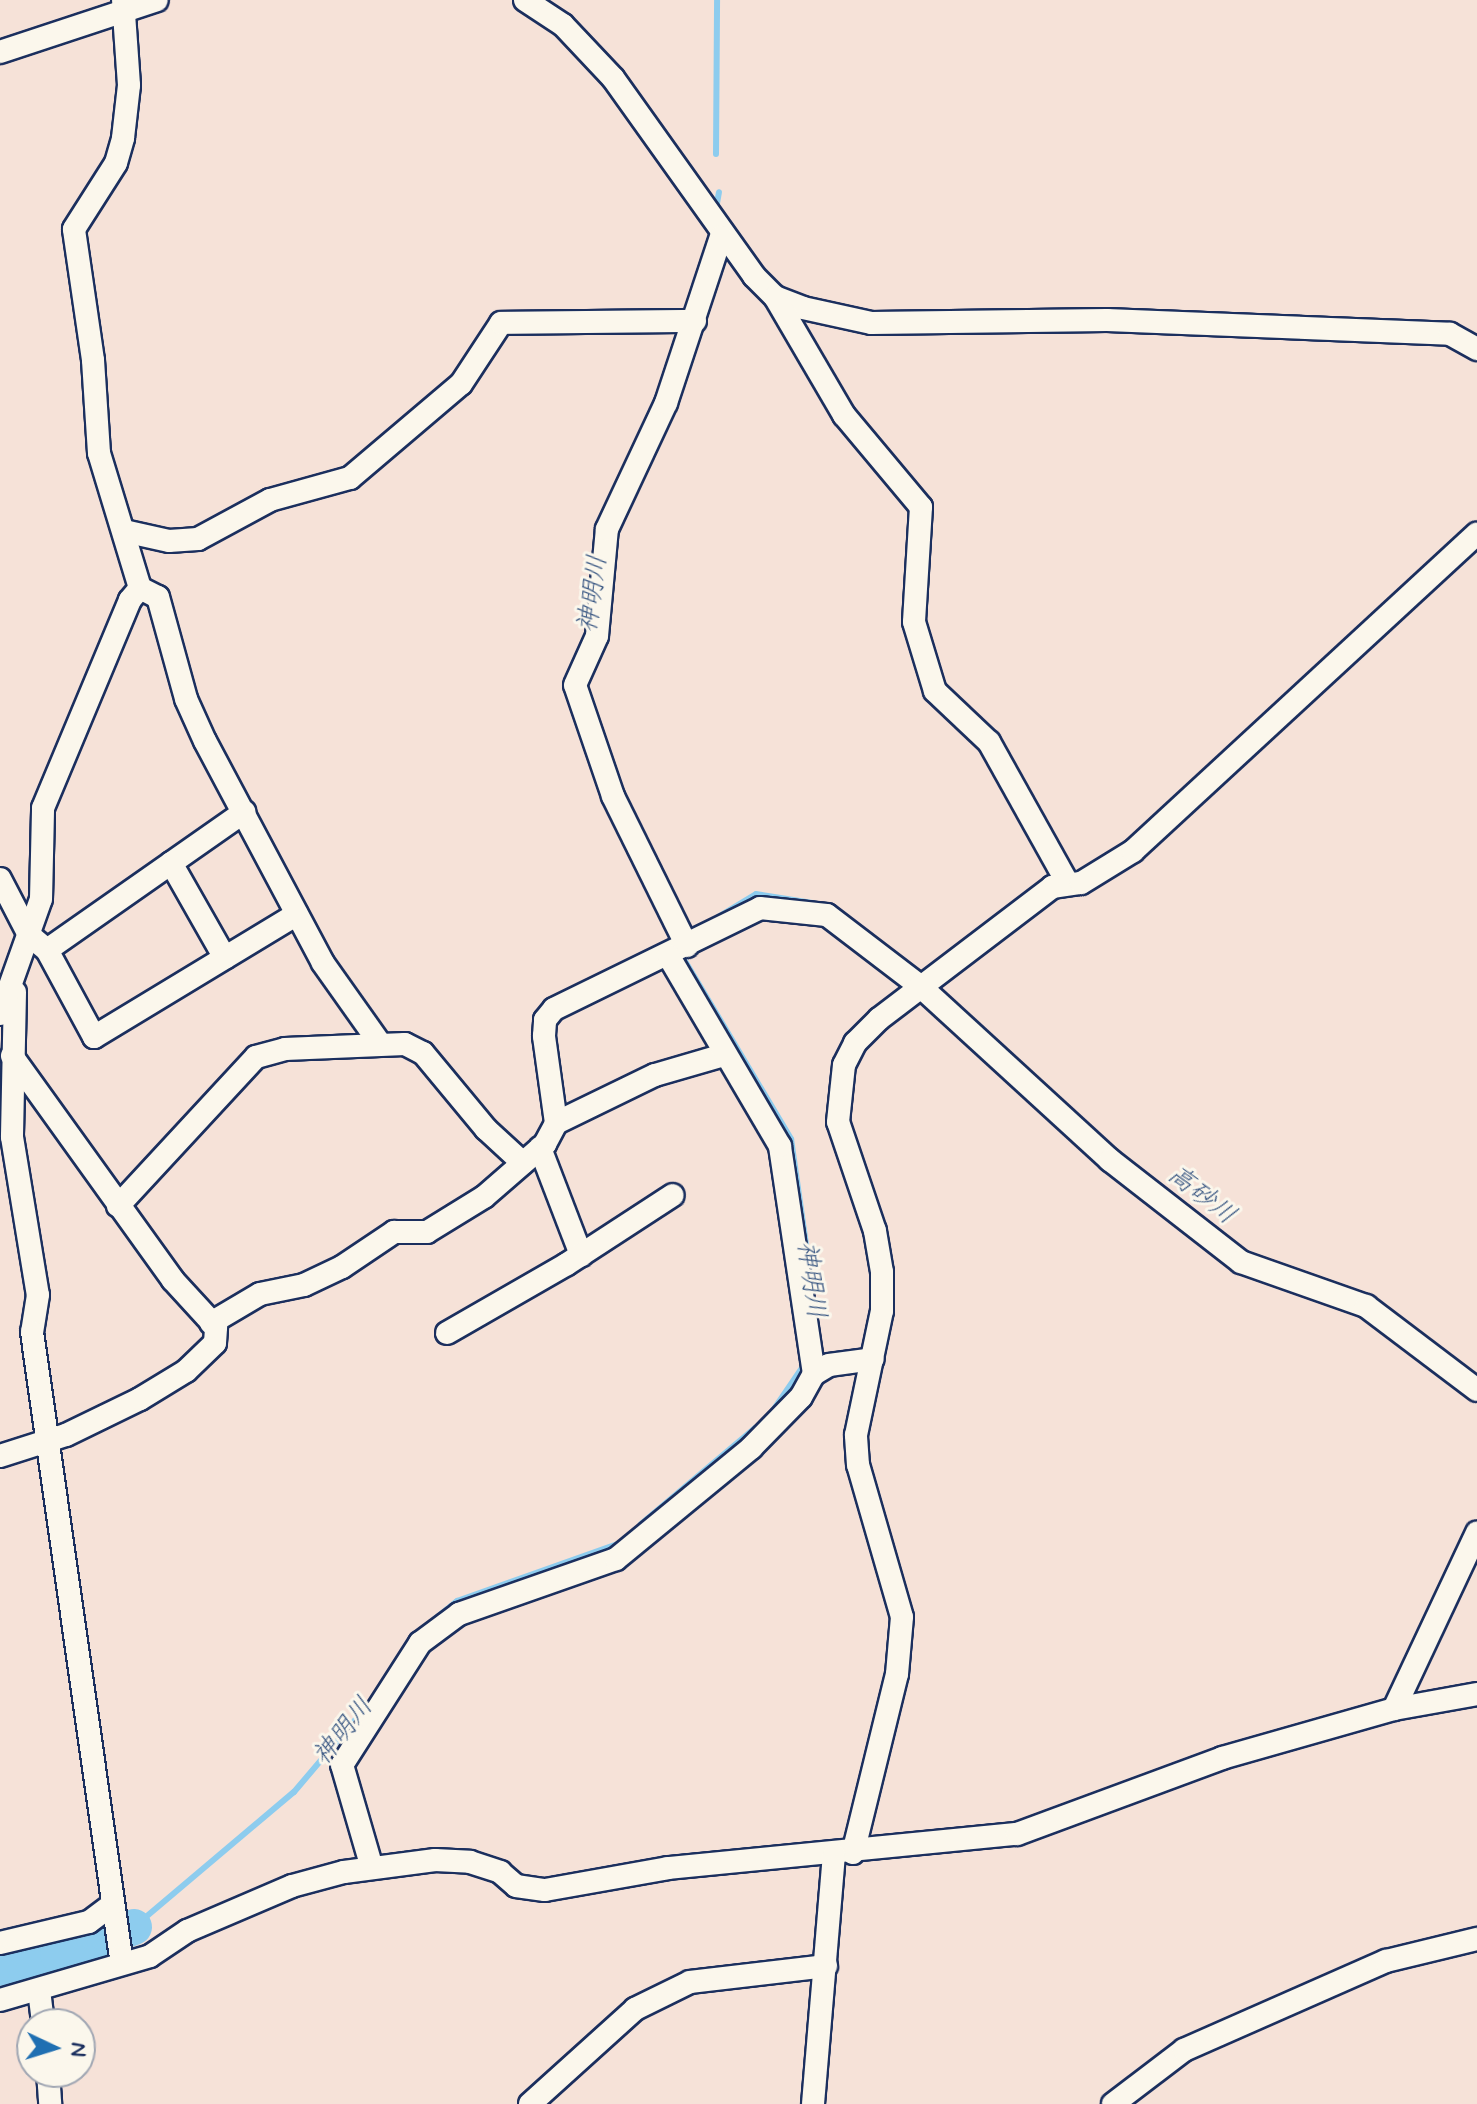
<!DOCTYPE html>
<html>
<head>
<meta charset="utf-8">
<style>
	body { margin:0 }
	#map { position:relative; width:1477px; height:2104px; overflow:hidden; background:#f6e2d8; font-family:Mynerve,"Klee One",sans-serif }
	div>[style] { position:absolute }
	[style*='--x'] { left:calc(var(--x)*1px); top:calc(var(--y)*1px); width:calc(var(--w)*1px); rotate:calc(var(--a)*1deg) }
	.stream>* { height:6px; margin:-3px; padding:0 3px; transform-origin:3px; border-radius:3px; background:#8dccee }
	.river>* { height:36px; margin:-18px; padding:0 18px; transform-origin:18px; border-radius:18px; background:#8dccee }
	.roads { filter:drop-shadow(2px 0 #1b2f5e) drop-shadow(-2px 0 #1b2f5e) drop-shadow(0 2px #1b2f5e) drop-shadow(0 -2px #1b2f5e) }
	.minor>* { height:22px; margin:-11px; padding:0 11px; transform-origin:11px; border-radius:11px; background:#fbf7ec }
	span { translate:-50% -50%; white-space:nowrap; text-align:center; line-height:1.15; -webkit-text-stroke:6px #fbf7ec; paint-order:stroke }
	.water-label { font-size:26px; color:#385682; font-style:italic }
	.north { position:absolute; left:16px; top:2008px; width:80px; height:80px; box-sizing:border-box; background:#fbf7ec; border:2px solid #a1a7b3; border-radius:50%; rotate:94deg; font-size:22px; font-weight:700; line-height:32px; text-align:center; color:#1b2f5e }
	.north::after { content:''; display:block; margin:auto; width:28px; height:36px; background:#1f6fb2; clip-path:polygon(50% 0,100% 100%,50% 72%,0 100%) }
</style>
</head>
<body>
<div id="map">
	<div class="stream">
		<div style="--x:716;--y:154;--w:154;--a:-89.6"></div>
		<div style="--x:716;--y:209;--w:17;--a:-80"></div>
		<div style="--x:718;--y:917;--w:44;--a:-31.2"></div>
		<div style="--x:756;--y:894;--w:57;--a:9.1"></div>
		<div style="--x:679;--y:951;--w:219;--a:59.2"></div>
		<div style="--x:791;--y:1139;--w:149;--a:81.9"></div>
		<div style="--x:772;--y:1412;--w:60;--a:-55.8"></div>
		<div style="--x:641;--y:1524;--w:149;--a:-40.1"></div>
		<div style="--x:415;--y:1635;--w:54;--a:-39"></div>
		<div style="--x:457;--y:1601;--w:174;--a:-19.5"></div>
		<div style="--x:134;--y:1927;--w:209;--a:-40.2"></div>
		<div style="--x:294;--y:1792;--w:111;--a:-49.7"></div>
	</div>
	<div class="river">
		<div style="--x:0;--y:1968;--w:59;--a:-12.6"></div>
		<div style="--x:58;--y:1955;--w:81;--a:-20.2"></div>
	</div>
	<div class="roads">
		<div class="minor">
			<div style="--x:525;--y:0;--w:45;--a:33.3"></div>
			<div style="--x:563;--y:25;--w:73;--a:46.7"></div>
			<div style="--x:613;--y:78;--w:243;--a:54.5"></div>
			<div style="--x:754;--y:276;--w:30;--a:45"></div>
			<div style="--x:775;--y:297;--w:30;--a:21"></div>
			<div style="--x:803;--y:308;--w:70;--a:12.4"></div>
			<div style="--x:871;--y:323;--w:236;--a:-0.7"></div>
			<div style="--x:1107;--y:320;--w:343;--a:2.3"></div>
			<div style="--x:1450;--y:334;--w:31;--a:29"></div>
			<div style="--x:0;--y:52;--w:165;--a:-18.3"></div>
			<div style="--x:775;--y:297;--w:137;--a:59.7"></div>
			<div style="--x:844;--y:415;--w:120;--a:50.1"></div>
			<div style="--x:921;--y:507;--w:115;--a:93.5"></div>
			<div style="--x:914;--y:622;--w:72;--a:73.1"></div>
			<div style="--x:935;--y:691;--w:74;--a:43.4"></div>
			<div style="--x:989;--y:742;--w:162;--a:60.9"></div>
			<div style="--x:124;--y:531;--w:46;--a:12.5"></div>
			<div style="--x:169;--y:541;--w:29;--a:-4"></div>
			<div style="--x:198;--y:539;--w:82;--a:-28.4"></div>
			<div style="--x:270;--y:500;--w:83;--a:-15.4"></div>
			<div style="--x:350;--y:478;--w:145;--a:-40.3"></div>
			<div style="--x:461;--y:384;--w:73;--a:-56.7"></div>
			<div style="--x:501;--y:323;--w:194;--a:-0.6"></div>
			<div style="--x:140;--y:588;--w:20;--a:27"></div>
			<div style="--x:158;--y:597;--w:106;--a:74.6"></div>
			<div style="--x:186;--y:699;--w:46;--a:65.7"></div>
			<div style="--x:205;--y:741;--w:251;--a:62"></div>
			<div style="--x:323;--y:963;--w:97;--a:54.7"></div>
			<div style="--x:171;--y:863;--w:109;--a:60.4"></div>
			<div style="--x:0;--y:879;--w:63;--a:62.6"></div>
			<div style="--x:29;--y:935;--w:23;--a:40"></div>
			<div style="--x:47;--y:950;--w:99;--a:61.6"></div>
			<div style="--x:94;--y:1037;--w:237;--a:-31.2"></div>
			<div style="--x:687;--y:946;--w:167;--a:-116.3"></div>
			<div style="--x:613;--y:796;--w:117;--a:-108.9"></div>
			<div style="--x:575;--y:685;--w:54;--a:-65.8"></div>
			<div style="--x:597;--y:636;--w:107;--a:-84.7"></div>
			<div style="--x:607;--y:529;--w:139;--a:-64.9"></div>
			<div style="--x:666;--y:403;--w:175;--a:-71.7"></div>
			<div style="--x:47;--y:950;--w:241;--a:-35"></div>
			<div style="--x:15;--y:992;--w:145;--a:91.2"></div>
			<div style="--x:12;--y:1137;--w:160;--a:80.7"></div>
			<div style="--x:38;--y:1295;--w:37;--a:99"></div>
			<div style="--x:32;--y:1332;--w:638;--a:81.9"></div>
			<div style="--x:0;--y:1014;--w:122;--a:-70.4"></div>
			<div style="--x:41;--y:899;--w:91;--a:-88.7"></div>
			<div style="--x:43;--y:808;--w:225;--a:-67.3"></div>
			<div style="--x:130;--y:600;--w:16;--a:-50"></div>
			<div style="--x:140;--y:588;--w:141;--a:-106.9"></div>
			<div style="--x:99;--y:453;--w:93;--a:-93.7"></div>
			<div style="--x:93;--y:360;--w:132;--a:-98.3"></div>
			<div style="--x:74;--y:229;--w:78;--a:-57.5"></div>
			<div style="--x:116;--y:163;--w:26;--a:-74"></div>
			<div style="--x:123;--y:138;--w:53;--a:-83.5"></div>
			<div style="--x:129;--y:85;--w:85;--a:-94"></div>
			<div style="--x:556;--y:1123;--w:110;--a:-25.9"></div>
			<div style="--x:655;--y:1075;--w:72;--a:-16.2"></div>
			<div style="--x:540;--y:1148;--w:115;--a:69"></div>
			<div style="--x:118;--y:1206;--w:203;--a:-47.2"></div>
			<div style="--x:256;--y:1057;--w:30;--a:-15"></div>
			<div style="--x:285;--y:1049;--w:120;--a:-2.4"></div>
			<div style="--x:405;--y:1044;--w:20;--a:27"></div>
			<div style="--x:423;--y:1053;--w:99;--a:50.3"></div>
			<div style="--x:486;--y:1129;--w:50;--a:42.6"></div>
			<div style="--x:211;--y:1323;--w:57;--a:-30.6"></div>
			<div style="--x:260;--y:1294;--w:45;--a:-11.6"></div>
			<div style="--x:304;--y:1285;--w:42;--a:-25.3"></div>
			<div style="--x:342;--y:1267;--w:63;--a:-33.9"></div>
			<div style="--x:394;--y:1232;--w:33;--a:0"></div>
			<div style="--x:427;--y:1232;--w:67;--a:-31.6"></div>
			<div style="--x:484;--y:1197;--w:81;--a:-41"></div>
			<div style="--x:545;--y:1144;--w:24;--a:-62"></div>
			<div style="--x:556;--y:1123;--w:88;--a:-97.9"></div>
			<div style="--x:544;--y:1036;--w:16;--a:-86"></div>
			<div style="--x:545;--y:1020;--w:14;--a:-51"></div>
			<div style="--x:554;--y:1009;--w:229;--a:-26.1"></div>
			<div style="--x:760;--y:908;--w:67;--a:6"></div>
			<div style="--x:827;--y:915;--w:117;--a:37.4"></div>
			<div style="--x:920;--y:986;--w:258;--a:42.5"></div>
			<div style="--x:1110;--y:1160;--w:166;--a:37.9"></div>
			<div style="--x:1241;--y:1262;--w:133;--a:19.4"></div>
			<div style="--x:1366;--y:1306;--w:139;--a:37.1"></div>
			<div style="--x:447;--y:1333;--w:138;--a:-29.9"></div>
			<div style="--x:567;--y:1264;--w:126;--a:-33.1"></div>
			<div style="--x:814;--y:1374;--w:17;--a:-31"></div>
			<div style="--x:829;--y:1365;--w:44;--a:-7.8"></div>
			<div style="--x:0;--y:1456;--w:69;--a:-17.7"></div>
			<div style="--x:66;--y:1435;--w:82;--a:-25.9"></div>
			<div style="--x:140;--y:1399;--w:54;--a:-31.3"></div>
			<div style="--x:186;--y:1371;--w:40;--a:-44"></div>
			<div style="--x:215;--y:1343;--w:16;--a:-86"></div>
			<div style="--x:216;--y:1327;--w:64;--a:-132.5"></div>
			<div style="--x:173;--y:1280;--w:276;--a:-125.7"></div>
			<div style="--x:1394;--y:1709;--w:195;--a:-64.8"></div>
			<div style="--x:853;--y:1853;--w:184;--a:-76.2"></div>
			<div style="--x:897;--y:1674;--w:57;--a:-85"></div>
			<div style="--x:902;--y:1617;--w:158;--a:-106.1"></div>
			<div style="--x:858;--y:1465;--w:30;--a:-94"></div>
			<div style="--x:856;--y:1435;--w:127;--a:-78.2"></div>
			<div style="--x:882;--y:1311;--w:39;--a:-90"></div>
			<div style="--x:882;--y:1272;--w:42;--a:-99.7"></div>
			<div style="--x:875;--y:1231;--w:115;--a:-108.7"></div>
			<div style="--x:838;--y:1122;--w:57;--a:-84"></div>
			<div style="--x:844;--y:1065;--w:25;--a:-63"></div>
			<div style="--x:855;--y:1043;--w:34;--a:-45"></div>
			<div style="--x:879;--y:1019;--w:218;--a:-37.3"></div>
			<div style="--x:1052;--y:887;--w:29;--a:-8"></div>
			<div style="--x:1081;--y:883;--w:61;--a:-31.6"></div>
			<div style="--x:1133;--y:851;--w:468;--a:-42.7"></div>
			<div style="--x:372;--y:1868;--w:107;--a:-106.2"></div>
			<div style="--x:342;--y:1765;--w:145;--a:-57.4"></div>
			<div style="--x:420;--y:1643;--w:49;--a:-36.6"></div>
			<div style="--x:459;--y:1614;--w:166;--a:-19.3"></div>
			<div style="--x:616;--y:1559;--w:175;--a:-39.4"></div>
			<div style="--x:751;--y:1448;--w:71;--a:-45.6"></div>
			<div style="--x:801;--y:1397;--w:26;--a:-61"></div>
			<div style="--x:814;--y:1374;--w:231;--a:-98.5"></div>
			<div style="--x:780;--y:1146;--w:221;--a:-120.4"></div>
			<div style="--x:0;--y:1943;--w:91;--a:-13.3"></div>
			<div style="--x:89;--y:1922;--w:30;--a:-37"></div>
			<div style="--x:39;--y:1990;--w:34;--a:83"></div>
			<div style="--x:0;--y:2000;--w:156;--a:-16.3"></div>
			<div style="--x:150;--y:1956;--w:45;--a:-34"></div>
			<div style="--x:187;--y:1931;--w:114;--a:-23.2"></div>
			<div style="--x:292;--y:1886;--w:54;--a:-15.1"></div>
			<div style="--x:344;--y:1872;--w:92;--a:-7.5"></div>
			<div style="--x:435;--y:1860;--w:35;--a:3"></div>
			<div style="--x:470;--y:1862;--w:32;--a:18"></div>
			<div style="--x:500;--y:1872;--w:21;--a:41"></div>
			<div style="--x:516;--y:1886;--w:29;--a:8"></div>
			<div style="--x:545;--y:1890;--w:125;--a:-10.1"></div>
			<div style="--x:668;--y:1868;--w:351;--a:-5.6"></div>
			<div style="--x:1017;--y:1834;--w:219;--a:-20.3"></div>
			<div style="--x:1222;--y:1758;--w:179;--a:-15.9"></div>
			<div style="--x:1394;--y:1709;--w:84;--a:-10.2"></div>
			<div style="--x:48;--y:2072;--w:32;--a:86"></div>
			<div style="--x:530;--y:2104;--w:142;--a:-42.1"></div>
			<div style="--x:635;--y:2009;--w:61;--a:-26.1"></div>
			<div style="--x:690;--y:1982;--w:137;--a:-6.7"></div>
			<div style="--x:813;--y:2104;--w:250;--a:-85.2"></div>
			<div style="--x:1113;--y:2104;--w:89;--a:-37.3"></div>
			<div style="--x:1184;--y:2050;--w:221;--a:-23.8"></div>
			<div style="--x:1386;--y:1961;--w:94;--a:-13.6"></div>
		</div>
	</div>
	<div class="water-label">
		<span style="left:594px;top:594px;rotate:-82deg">神明川</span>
		<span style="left:1201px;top:1196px;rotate:38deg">高砂川</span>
		<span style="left:810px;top:1280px;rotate:82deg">神明川</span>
		<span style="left:344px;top:1732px;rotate:-51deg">神明川</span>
	</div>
	<div class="north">N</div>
</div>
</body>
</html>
